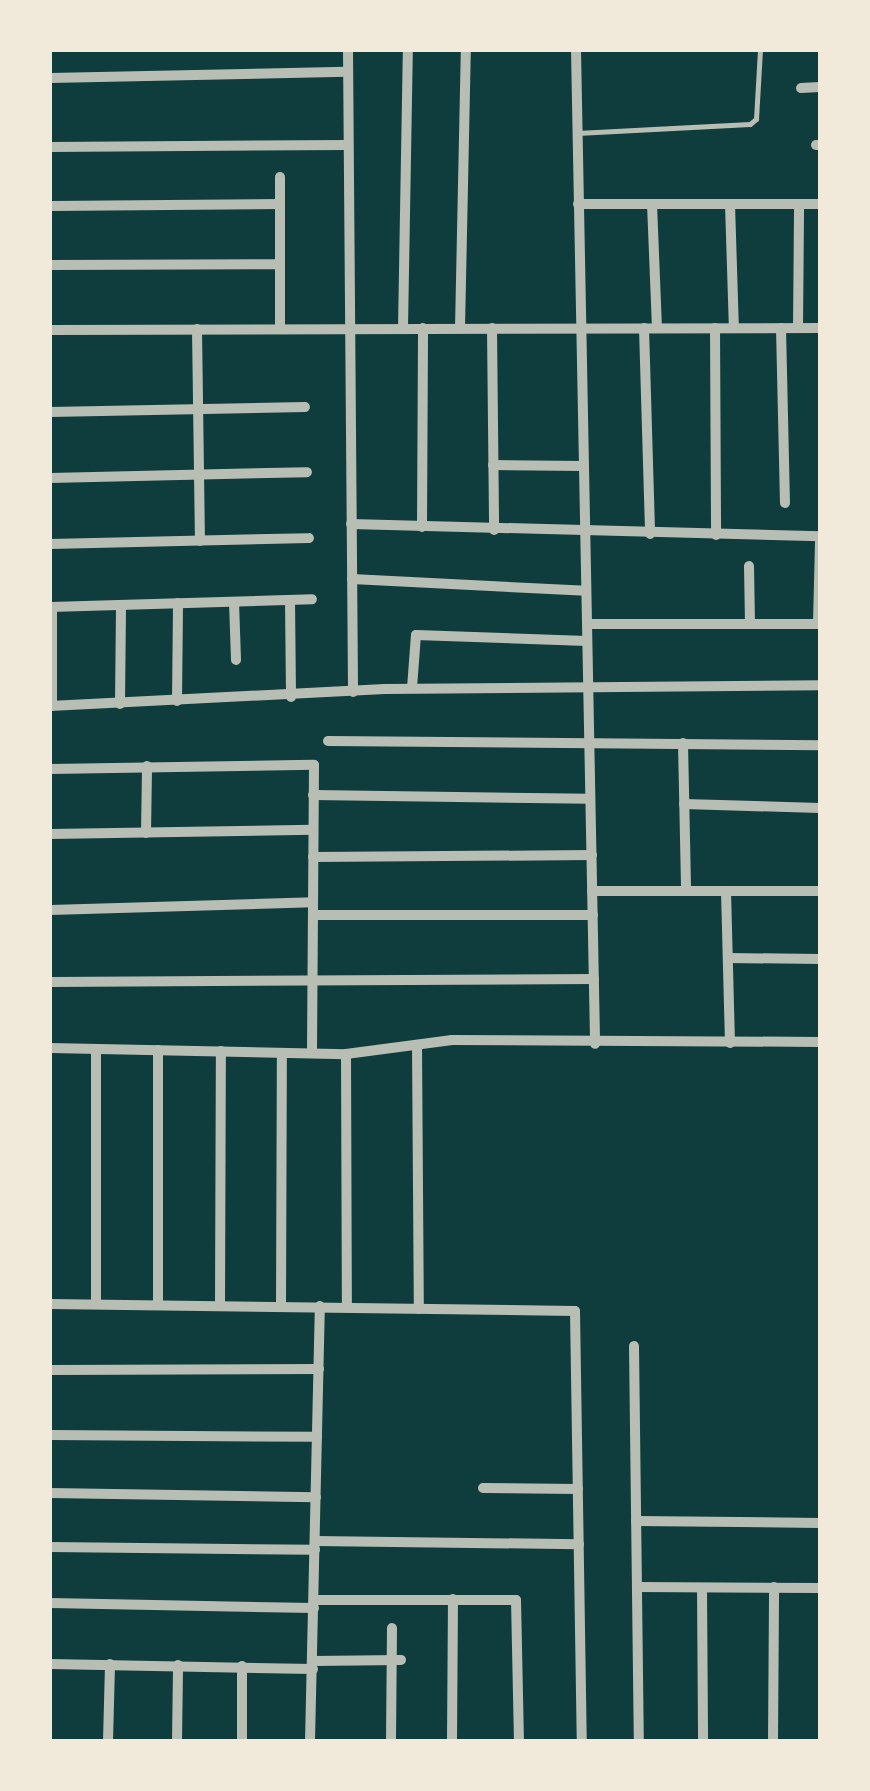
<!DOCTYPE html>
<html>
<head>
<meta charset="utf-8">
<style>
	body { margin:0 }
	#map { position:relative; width:870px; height:1791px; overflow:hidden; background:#0f3d3e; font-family:Arial,sans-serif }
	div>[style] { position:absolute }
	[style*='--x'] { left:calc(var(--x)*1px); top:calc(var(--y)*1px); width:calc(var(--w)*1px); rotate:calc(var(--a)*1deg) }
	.service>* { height:5px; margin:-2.5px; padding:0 2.5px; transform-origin:2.5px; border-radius:2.5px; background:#b8beb3 }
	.minor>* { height:10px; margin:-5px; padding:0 5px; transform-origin:5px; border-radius:5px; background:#b8beb3 }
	span { translate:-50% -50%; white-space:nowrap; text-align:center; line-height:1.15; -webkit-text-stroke:10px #f1e9da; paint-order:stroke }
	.frame { position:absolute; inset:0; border:52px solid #f1e9da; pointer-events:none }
</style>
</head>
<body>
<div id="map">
	<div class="service">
		<div style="--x:577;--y:133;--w:173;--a:-3"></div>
		<div style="--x:750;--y:124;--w:8;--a:-40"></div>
		<div style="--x:756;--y:119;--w:69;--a:-86.7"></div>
	</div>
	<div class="minor">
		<div style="--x:348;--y:50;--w:642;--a:89.55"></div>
		<div style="--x:576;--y:50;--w:994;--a:88.9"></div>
		<div style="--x:50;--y:78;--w:297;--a:-1.2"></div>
		<div style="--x:801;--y:88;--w:19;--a:-3"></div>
		<div style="--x:816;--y:145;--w:4;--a:0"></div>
		<div style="--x:50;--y:147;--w:297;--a:-0.4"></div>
		<div style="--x:280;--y:177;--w:151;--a:90"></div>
		<div style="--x:578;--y:204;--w:242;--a:0"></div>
		<div style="--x:652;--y:204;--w:124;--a:87.7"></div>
		<div style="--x:730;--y:204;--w:124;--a:88.2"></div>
		<div style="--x:50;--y:206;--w:230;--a:-0.5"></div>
		<div style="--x:50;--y:265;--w:230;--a:-0.2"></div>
		<div style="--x:403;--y:328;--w:278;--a:-89"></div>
		<div style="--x:460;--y:328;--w:278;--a:-88.8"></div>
		<div style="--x:492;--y:328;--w:202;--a:89.4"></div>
		<div style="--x:644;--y:328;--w:206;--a:88.3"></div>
		<div style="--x:715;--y:328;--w:207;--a:89.7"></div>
		<div style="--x:781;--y:328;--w:175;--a:88.7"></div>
		<div style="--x:798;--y:328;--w:124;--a:-89.5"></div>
		<div style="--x:197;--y:329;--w:212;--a:89.2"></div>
		<div style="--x:50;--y:330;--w:770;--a:-0.15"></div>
		<div style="--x:50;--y:412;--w:255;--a:-1.1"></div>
		<div style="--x:493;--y:465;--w:90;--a:0.6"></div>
		<div style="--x:50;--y:478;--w:257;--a:-1.3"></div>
		<div style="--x:351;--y:524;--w:469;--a:1.5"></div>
		<div style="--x:422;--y:527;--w:199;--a:-89.7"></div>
		<div style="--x:50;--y:544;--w:259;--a:-1.3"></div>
		<div style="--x:749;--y:566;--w:58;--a:89"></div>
		<div style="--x:352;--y:579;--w:234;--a:2.9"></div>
		<div style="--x:290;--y:600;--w:97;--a:89.4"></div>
		<div style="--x:234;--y:602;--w:58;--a:88"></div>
		<div style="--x:50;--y:607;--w:262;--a:-1.7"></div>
		<div style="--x:587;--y:624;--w:233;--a:0"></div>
		<div style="--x:818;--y:624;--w:82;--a:-88.6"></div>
		<div style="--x:412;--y:688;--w:53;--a:-85.7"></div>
		<div style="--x:416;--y:635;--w:171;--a:2"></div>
		<div style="--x:177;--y:701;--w:98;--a:-89.4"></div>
		<div style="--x:120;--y:704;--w:99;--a:-89.4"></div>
		<div style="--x:50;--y:706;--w:335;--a:-2.9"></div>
		<div style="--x:385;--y:689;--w:435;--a:-0.5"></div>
		<div style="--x:52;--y:706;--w:99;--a:-90"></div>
		<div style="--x:328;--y:741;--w:492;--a:0.5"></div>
		<div style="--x:683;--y:743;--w:148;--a:88.8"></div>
		<div style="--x:50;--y:769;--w:264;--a:-0.9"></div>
		<div style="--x:314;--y:765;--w:288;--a:90.4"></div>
		<div style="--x:313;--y:795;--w:277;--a:0.8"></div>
		<div style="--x:684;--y:804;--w:136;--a:1.7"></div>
		<div style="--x:146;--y:833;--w:67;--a:-89.1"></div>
		<div style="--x:50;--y:834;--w:263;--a:-0.9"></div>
		<div style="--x:313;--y:857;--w:279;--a:-0.4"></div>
		<div style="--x:592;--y:891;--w:228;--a:0"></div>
		<div style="--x:726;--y:891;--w:152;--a:88.5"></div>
		<div style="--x:50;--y:910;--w:263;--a:-1.7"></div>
		<div style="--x:313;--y:915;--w:280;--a:0"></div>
		<div style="--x:728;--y:958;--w:92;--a:0.6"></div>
		<div style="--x:50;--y:982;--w:544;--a:-0.32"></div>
		<div style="--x:417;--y:1045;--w:264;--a:89.6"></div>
		<div style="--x:50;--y:1048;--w:296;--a:1.2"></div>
		<div style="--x:346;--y:1054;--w:107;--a:-7.5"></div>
		<div style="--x:452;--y:1040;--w:368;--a:0.3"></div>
		<div style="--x:346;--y:1054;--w:253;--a:89.8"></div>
		<div style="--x:50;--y:1304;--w:525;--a:0.76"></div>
		<div style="--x:575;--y:1311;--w:430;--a:89.1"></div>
		<div style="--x:96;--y:1304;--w:255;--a:-90"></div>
		<div style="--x:158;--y:1305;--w:255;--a:-90"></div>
		<div style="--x:220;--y:1305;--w:254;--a:-89.8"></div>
		<div style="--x:281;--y:1306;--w:253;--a:-89.8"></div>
		<div style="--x:634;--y:1346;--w:395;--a:89.3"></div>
		<div style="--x:50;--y:1370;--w:269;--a:-0.2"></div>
		<div style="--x:50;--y:1435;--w:267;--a:0.4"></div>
		<div style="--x:483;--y:1488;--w:95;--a:0.6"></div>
		<div style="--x:50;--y:1493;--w:266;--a:0.9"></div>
		<div style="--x:636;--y:1521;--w:184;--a:0.6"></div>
		<div style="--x:315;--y:1541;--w:264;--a:0.7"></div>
		<div style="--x:50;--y:1547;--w:265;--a:0.6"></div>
		<div style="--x:637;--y:1587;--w:183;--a:0.3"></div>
		<div style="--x:702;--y:1588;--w:153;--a:89.6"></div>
		<div style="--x:315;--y:1600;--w:201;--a:0"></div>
		<div style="--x:516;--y:1600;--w:141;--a:88.8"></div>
		<div style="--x:50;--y:1603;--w:264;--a:1.1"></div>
		<div style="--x:313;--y:1661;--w:88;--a:-0.7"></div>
		<div style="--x:50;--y:1664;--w:263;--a:1.1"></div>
		<div style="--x:108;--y:1741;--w:77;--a:-88.5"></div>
		<div style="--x:177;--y:1741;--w:76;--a:-89.2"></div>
		<div style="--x:242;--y:1741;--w:75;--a:-90"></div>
		<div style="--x:310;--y:1741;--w:435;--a:-88.7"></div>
		<div style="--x:391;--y:1741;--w:113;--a:-89.5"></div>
		<div style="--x:452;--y:1741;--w:142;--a:-89.6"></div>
		<div style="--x:773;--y:1741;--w:154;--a:-89.6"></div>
	</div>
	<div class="frame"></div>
</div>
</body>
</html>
